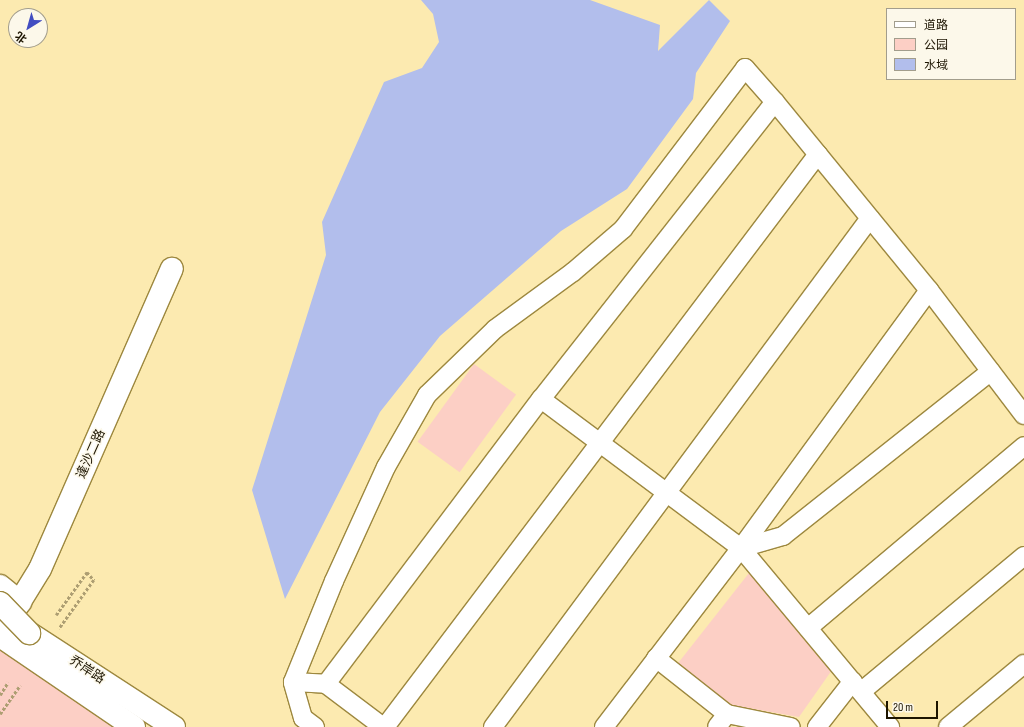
<!DOCTYPE html>
<html>
<head>
<meta charset="utf-8">
<style>
	body { margin:0 }
	#map { position:relative; width:1024px; height:727px; overflow:hidden; background:#fceab0; font-family:"Sofia Sans Condensed","Noto Sans SC",sans-serif }
	div>[style] { position:absolute }
	[style*='--x'] { left:calc(var(--x)*1px); top:calc(var(--y)*1px); width:calc(var(--w)*1px); rotate:calc(var(--a)*1deg) }
	.green>* { inset:0; background:#fccfc5; transform-origin:0 0 }
	.water>* { inset:0; background:#b2beec }
	.path>* { height:2.5px; margin-top:-1.25px; transform-origin:0; background:repeating-linear-gradient(90deg,#ad9e72 0 3px,transparent 0 5px) }
	.roads { filter:drop-shadow(1px 0 #9d883f) drop-shadow(-1px 0 #9d883f) drop-shadow(0 1px #9d883f) drop-shadow(0 -1px #9d883f) }
	.minor>* { height:18px; margin:-9px; padding:0 9px; transform-origin:9px; border-radius:9px; background:#fff }
	.tertiary>* { height:22px; margin:-11px; padding:0 11px; transform-origin:11px; border-radius:11px; background:#fff }
	.bridges { filter:drop-shadow(1px 0 #9d883f) drop-shadow(-1px 0 #9d883f) drop-shadow(0 1px #9d883f) drop-shadow(0 -1px #9d883f) }
	.tertiary-bridge>* { height:22px; margin:-11px; padding:0 11px; transform-origin:11px; border-radius:11px; background:#fff }
	span { translate:-50% -50%; white-space:nowrap; text-align:center; line-height:1.15; -webkit-text-stroke:3px #fcf8ea; paint-order:stroke }
	.street-label { font-size:13px; color:#1c1400 }
	.legend { position:absolute; left:886px; top:8px; width:130px; height:72px; box-sizing:border-box; background:#fcf8ea; border:1px solid #a29d8c; margin:0; padding:5px 7px; list-style:none; font-size:12px; color:#1c1400 }
	.legend li { display:flex; align-items:center; gap:8px; height:20px }
	.legend b { width:20px; border:1px solid #a29d8c }
	.north { position:absolute; left:8px; top:8px; width:40px; height:40px; box-sizing:border-box; background:#fcf8ea; border:1px solid #a29d8c; border-radius:50%; rotate:217deg; font-size:11px; font-weight:700; line-height:16px; text-align:center; color:#1c1400 }
	.north::after { content:''; display:block; margin:auto; width:14px; height:18px; background:#424dc1; clip-path:polygon(50% 0,100% 100%,50% 72%,0 100%) }
	.scale { position:absolute; left:886px; top:701px; width:52px; height:18px; box-sizing:border-box; border:2px solid #1c1400; border-top:0; padding-left:5px; font-size:12px; line-height:14px; white-space:nowrap; color:#1c1400; -webkit-text-stroke:3px #fcf8ea; paint-order:stroke }
</style>
</head>
<body>
<div id="map">
	<div class="green">
		<div style="left:474px;top:364px;width:52px;height:96px;rotate:36deg"></div>
		<div style="clip-path:polygon(749px 573px,832px 670px,799px 717px,731px 705px,675px 667px)"></div>
		<div style="clip-path:polygon(0 637px,134px 727px,0 727px)"></div>
	</div>
	<div class="water">
		<div style="clip-path:polygon(421px 0,590px 0,660px 25px,658px 51px,709px 0,730px 21px,696px 73px,693px 99px,627px 189px,561px 231px,440px 336px,380px 412px,285px 599px,252px 490px,326px 255px,322px 222px,384px 82px,422px 68px,439px 42px,433px 14px)"></div>
	</div>
	<div class="path">
		<div style="--x:56;--y:615;--w:53;--a:-54.2"></div>
		<div style="--x:87;--y:572;--w:11;--a:49"></div>
		<div style="--x:94;--y:580;--w:60;--a:125.5"></div>
		<div style="--x:0;--y:695;--w:15;--a:-58"></div>
		<div style="--x:0;--y:714;--w:35;--a:-55"></div>
	</div>
	<div class="roads">
		<div class="minor">
			<div style="--x:541;--y:399;--w:378;--a:-51.8"></div>
			<div style="--x:775;--y:102;--w:243;--a:50.7"></div>
			<div style="--x:741;--y:548;--w:44;--a:-15.9"></div>
			<div style="--x:783;--y:536;--w:265;--a:-38.4"></div>
			<div style="--x:808;--y:628;--w:282;--a:-40.1"></div>
			<div style="--x:656;--y:658;--w:90;--a:38.3"></div>
			<div style="--x:727;--y:714;--w:16;--a:128"></div>
			<div style="--x:293;--y:682;--w:33;--a:3"></div>
			<div style="--x:862;--y:691;--w:211;--a:-39.8"></div>
			<div style="--x:727;--y:714;--w:65;--a:11.5"></div>
			<div style="--x:315;--y:727;--w:15;--a:-143"></div>
			<div style="--x:303;--y:718;--w:37;--a:-106"></div>
			<div style="--x:293;--y:682;--w:109;--a:-67.9"></div>
			<div style="--x:334;--y:581;--w:125;--a:-65.5"></div>
			<div style="--x:386;--y:467;--w:83;--a:-60.3"></div>
			<div style="--x:427;--y:395;--w:95;--a:-44.1"></div>
			<div style="--x:495;--y:329;--w:97;--a:-36.2"></div>
			<div style="--x:573;--y:272;--w:66;--a:-40.7"></div>
			<div style="--x:623;--y:229;--w:202;--a:-52.8"></div>
			<div style="--x:745;--y:68;--w:45;--a:48.6"></div>
			<div style="--x:383;--y:727;--w:71;--a:-143"></div>
			<div style="--x:326;--y:684;--w:357;--a:-53"></div>
			<div style="--x:541;--y:399;--w:249;--a:36.7"></div>
			<div style="--x:741;--y:548;--w:233;--a:50.2"></div>
			<div style="--x:385;--y:727;--w:718;--a:-52.92"></div>
			<div style="--x:493;--y:727;--w:633;--a:-53.47"></div>
			<div style="--x:604;--y:727;--w:225;--a:-52.6"></div>
			<div style="--x:741;--y:548;--w:319;--a:-53.9"></div>
			<div style="--x:929;--y:290;--w:157;--a:52.8"></div>
			<div style="--x:817;--y:727;--w:58;--a:-52"></div>
			<div style="--x:948;--y:727;--w:99;--a:-39.7"></div>
		</div>
		<div class="tertiary">
			<div style="--x:0;--y:586;--w:26;--a:39"></div>
			<div style="--x:29;--y:633;--w:173;--a:33"></div>
			<div style="--x:0;--y:634;--w:76;--a:-58.4"></div>
			<div style="--x:40;--y:569;--w:328;--a:-66.3"></div>
			<div style="--x:0;--y:636;--w:162;--a:34.2"></div>
		</div>
	</div>
	<div class="bridges">
		<div class="tertiary-bridge">
			<div style="--x:0;--y:603;--w:42;--a:46"></div>
		</div>
	</div>
	<div class="street-label">
		<span style="left:91px;top:454px;rotate:-66deg">逢沙二路</span>
		<span style="left:87px;top:670px;rotate:33deg">乔岸路</span>
	</div>
	<ul class="legend">
	<li><b style="height:5px;background:#fff"></b>道路</li>
	<li><b style="height:11px;background:#fccfc5"></b>公园</li>
	<li><b style="height:11px;background:#b2beec"></b>水域</li>
	</ul>
	<div class="north">北</div>
	<div class="scale">20 m</div>
</div>
</body>
</html>
